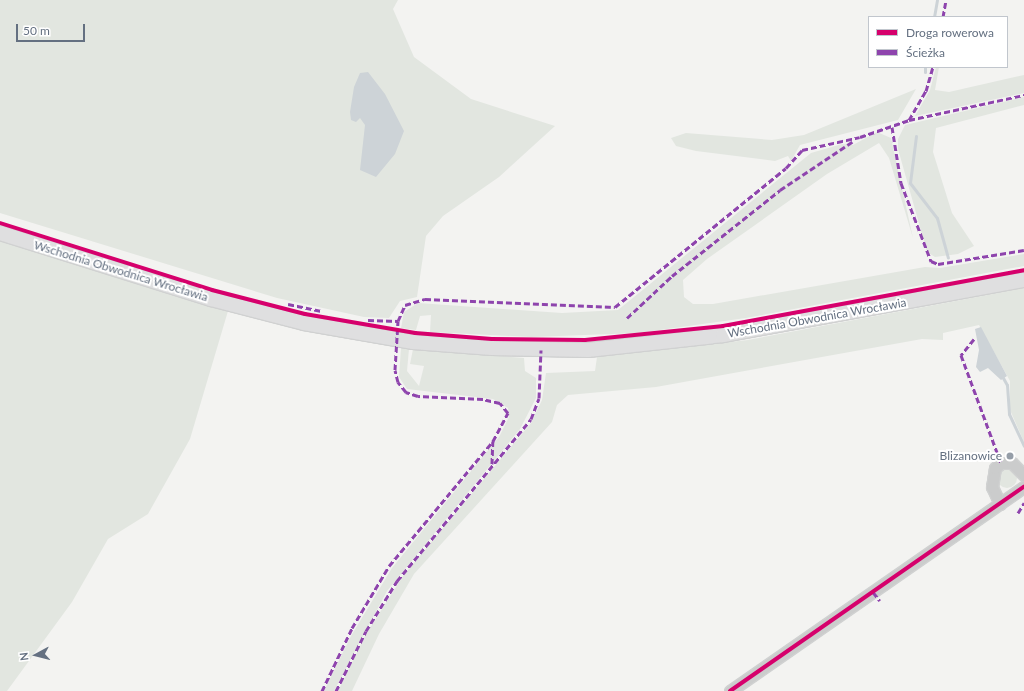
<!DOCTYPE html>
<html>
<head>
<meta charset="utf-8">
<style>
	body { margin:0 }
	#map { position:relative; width:1024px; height:691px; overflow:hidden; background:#f3f3f1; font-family:Lato,sans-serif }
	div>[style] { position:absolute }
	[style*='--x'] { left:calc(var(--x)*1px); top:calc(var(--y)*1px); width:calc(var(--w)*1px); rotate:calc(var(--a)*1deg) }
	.green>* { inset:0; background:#e2e6e0 }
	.round { border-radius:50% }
	.water>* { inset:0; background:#cdd3d7 }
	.stream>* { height:3px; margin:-1.5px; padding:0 1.5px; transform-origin:1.5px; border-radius:1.5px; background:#cdd3d7 }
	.roads { filter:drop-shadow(1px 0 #d0d1d1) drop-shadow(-1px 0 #d0d1d1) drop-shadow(0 1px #d0d1d1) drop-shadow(0 -1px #d0d1d1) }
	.minor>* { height:11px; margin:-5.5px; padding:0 5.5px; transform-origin:5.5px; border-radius:5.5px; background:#cbcccc }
	.major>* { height:14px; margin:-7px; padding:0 7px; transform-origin:7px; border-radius:7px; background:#dfdfe0 }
	.quiet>* { height:3px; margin-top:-1.5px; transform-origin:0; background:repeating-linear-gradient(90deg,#8e44ad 0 6px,transparent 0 9px) }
	.cycleway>* { height:4px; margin:-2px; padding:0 2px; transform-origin:2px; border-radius:2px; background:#d6006c }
	.dots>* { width:11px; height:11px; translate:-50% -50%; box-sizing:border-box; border:2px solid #fff; border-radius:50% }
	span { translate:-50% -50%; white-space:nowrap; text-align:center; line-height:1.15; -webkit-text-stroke:4px #fff; paint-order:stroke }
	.street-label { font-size:12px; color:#647081 }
	.poi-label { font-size:12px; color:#647081 }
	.right { translate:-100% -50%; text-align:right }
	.legend { position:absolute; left:868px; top:16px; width:140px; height:52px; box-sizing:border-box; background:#fff; border:1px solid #c1c6cd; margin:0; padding:5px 7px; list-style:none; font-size:12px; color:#647081 }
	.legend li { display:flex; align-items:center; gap:8px; height:20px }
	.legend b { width:20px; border:1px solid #c1c6cd }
	.north { position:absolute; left:16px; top:635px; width:40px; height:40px; -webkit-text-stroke:3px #fff; paint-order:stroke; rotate:263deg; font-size:11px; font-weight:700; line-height:16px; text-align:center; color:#647081 }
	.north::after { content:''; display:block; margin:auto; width:14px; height:18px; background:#647081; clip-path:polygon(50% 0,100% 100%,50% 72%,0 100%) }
	.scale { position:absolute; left:16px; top:24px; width:69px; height:18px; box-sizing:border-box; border:2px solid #647081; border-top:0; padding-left:5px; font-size:12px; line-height:14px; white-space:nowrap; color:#647081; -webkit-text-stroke:3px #fff; paint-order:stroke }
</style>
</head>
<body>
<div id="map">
	<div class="green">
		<div style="clip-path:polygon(0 0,398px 0,393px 9px,414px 57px,471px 99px,555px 126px,499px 177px,443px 216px,426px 236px,417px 297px,400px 301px,389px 318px,364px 317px,277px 298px,0 213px)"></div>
		<div style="clip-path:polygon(936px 67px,939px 67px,935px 90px,949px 92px,1024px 75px,1024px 93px,915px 116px,930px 90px)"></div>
		<div style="clip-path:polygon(916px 89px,898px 120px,800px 145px,791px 161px,788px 156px,775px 161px,696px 151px,676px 146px,671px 138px,686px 133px,772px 140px,804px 135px)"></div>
		<div style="clip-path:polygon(1024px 97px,1024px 105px,936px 128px,933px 152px,952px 213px,974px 246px,958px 254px,935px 257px,927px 252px,898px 149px,898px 139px,905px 125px)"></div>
		<div style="clip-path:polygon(877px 132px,891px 138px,913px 238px,889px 158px,879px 143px,827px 174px,707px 259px,683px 280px,684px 297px,693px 304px,713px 304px,925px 267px,940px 268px,1024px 254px,1024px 266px,746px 318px,638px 333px,532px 337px,430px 332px,431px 315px,420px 316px,416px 330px,401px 328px,404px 312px,418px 303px,562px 313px,618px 310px,811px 153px,842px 144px,853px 145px)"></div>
		<div style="clip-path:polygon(0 239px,228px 311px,190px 439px,148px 514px,108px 539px,72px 602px,7px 691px,0 691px)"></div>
		<div style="clip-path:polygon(1024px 288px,1024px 442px,1010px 410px,1010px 381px,979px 325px,943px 333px,943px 340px,922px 339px,656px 387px,568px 395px,557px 405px,552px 422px,414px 574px,379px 634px,352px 691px,338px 691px,365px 636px,403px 576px,531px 423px,542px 400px,546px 373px,595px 371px,597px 357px,748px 340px)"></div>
		<div style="clip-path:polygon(401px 348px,409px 349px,407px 371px,419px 386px,424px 366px,410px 364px,413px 349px,524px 358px,525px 371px,536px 378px,536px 398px,520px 429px,387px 591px,334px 691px,324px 691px,351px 636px,392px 568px,499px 437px,509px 417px,508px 408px,493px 399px,407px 389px,399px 377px)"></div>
		<div class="round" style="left:997px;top:468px;width:20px;height:20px"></div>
	</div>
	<div class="water">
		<div style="clip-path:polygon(368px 72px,385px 94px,404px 131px,395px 154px,376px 177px,360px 170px,365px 125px,360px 118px,356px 122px,351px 120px,350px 112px,354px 87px,360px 73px)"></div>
		<div style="clip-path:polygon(981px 327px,1007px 376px,1001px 380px,988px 368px,980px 372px,976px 367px,979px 350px,975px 329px)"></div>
	</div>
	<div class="stream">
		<div style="--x:934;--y:17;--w:17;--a:-80"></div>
		<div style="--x:925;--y:72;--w:5;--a:-90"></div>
		<div style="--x:916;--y:136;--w:47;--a:97.3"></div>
		<div style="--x:910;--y:183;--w:44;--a:52.4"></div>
		<div style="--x:937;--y:218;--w:41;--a:74.6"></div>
		<div style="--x:1002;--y:376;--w:10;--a:61"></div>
		<div style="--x:1007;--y:385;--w:29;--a:86"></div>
		<div style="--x:1009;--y:414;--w:35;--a:65"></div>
	</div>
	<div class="roads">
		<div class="minor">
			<div style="--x:1000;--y:504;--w:19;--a:-115"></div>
			<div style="--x:992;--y:487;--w:19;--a:-81"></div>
			<div style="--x:995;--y:468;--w:8;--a:-40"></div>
			<div style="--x:1001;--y:463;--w:11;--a:0"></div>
			<div style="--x:1012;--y:463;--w:17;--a:45"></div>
			<div style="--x:730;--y:691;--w:358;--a:-34.8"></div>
		</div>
		<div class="major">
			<div style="--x:0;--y:233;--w:221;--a:17.4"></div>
			<div style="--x:211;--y:299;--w:96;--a:14.5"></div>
			<div style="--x:304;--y:323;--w:111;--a:9.9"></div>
			<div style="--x:413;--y:342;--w:79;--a:4.3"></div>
			<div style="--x:492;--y:348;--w:96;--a:1.2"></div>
			<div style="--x:588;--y:350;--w:136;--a:-6.3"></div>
			<div style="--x:723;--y:335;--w:306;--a:-10.4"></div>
		</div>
	</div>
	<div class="quiet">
		<div style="--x:943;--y:17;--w:17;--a:-80"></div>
		<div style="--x:909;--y:120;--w:34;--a:-60"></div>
		<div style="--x:926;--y:91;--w:25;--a:-74"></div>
		<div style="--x:892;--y:127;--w:57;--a:80.9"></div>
		<div style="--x:901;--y:183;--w:84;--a:69"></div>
		<div style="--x:931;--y:261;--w:8;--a:23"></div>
		<div style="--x:938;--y:264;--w:87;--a:-9.2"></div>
		<div style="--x:288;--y:304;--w:34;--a:12"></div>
		<div style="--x:627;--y:318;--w:62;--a:-43"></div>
		<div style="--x:672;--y:276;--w:138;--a:-38.5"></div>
		<div style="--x:780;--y:190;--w:90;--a:-33.7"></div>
		<div style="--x:368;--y:320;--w:30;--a:2"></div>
		<div style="--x:974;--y:339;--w:21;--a:129"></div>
		<div style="--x:961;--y:355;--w:115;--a:69.7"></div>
		<div style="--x:492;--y:464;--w:23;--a:-88"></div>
		<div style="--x:1018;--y:513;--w:12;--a:-59"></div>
		<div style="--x:873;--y:592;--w:11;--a:52"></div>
		<div style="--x:322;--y:691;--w:70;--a:-64.5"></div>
		<div style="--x:352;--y:628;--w:72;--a:-59.2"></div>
		<div style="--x:389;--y:566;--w:163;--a:-50.2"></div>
		<div style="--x:493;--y:441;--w:32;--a:-62"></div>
		<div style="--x:508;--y:413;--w:13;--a:-129"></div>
		<div style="--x:500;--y:403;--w:17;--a:-167"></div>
		<div style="--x:483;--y:399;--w:65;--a:-177.4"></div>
		<div style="--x:418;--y:396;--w:13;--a:-162"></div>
		<div style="--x:406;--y:392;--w:13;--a:-129"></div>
		<div style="--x:398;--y:382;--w:12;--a:-104"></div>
		<div style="--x:395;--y:370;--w:49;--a:-86.5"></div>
		<div style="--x:398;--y:321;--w:17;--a:-66"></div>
		<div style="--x:405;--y:305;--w:21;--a:-17"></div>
		<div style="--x:425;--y:299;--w:190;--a:2.4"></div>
		<div style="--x:615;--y:307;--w:220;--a:-39.1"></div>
		<div style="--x:786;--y:168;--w:24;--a:-48"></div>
		<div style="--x:802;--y:150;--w:59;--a:-12.6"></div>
		<div style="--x:860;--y:137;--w:52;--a:-19.1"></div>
		<div style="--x:909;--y:120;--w:118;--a:-12.3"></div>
		<div style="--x:336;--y:691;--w:67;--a:-63.4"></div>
		<div style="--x:366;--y:631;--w:59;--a:-58.2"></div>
		<div style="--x:397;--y:581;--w:210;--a:-50.4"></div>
		<div style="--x:531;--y:419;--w:22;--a:-69"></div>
		<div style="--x:539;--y:398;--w:48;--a:-87.6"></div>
	</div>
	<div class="cycleway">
		<div style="--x:0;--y:223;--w:222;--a:17.5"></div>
		<div style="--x:212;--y:290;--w:96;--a:14.5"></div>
		<div style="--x:305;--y:314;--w:112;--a:9.8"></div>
		<div style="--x:415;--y:333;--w:77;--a:4.5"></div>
		<div style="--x:492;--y:339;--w:93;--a:0.6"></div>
		<div style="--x:585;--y:340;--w:139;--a:-5.8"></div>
		<div style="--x:723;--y:326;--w:306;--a:-10.5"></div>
		<div style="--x:730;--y:691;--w:358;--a:-34.8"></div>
	</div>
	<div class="dots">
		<div style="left:1010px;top:456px;background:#969ea8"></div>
	</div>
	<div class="street-label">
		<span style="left:121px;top:271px;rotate:17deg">Wschodnia Obwodnica Wrocławia</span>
		<span style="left:817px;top:318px;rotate:-10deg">Wschodnia Obwodnica Wrocławia</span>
	</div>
	<div class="poi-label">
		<span class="right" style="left:1002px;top:456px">Blizanowice</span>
	</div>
	<ul class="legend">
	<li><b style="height:5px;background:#d6006c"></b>Droga rowerowa</li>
	<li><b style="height:5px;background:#8e44ad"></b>Ścieżka</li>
	</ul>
	<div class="north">N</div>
	<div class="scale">50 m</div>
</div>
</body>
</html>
